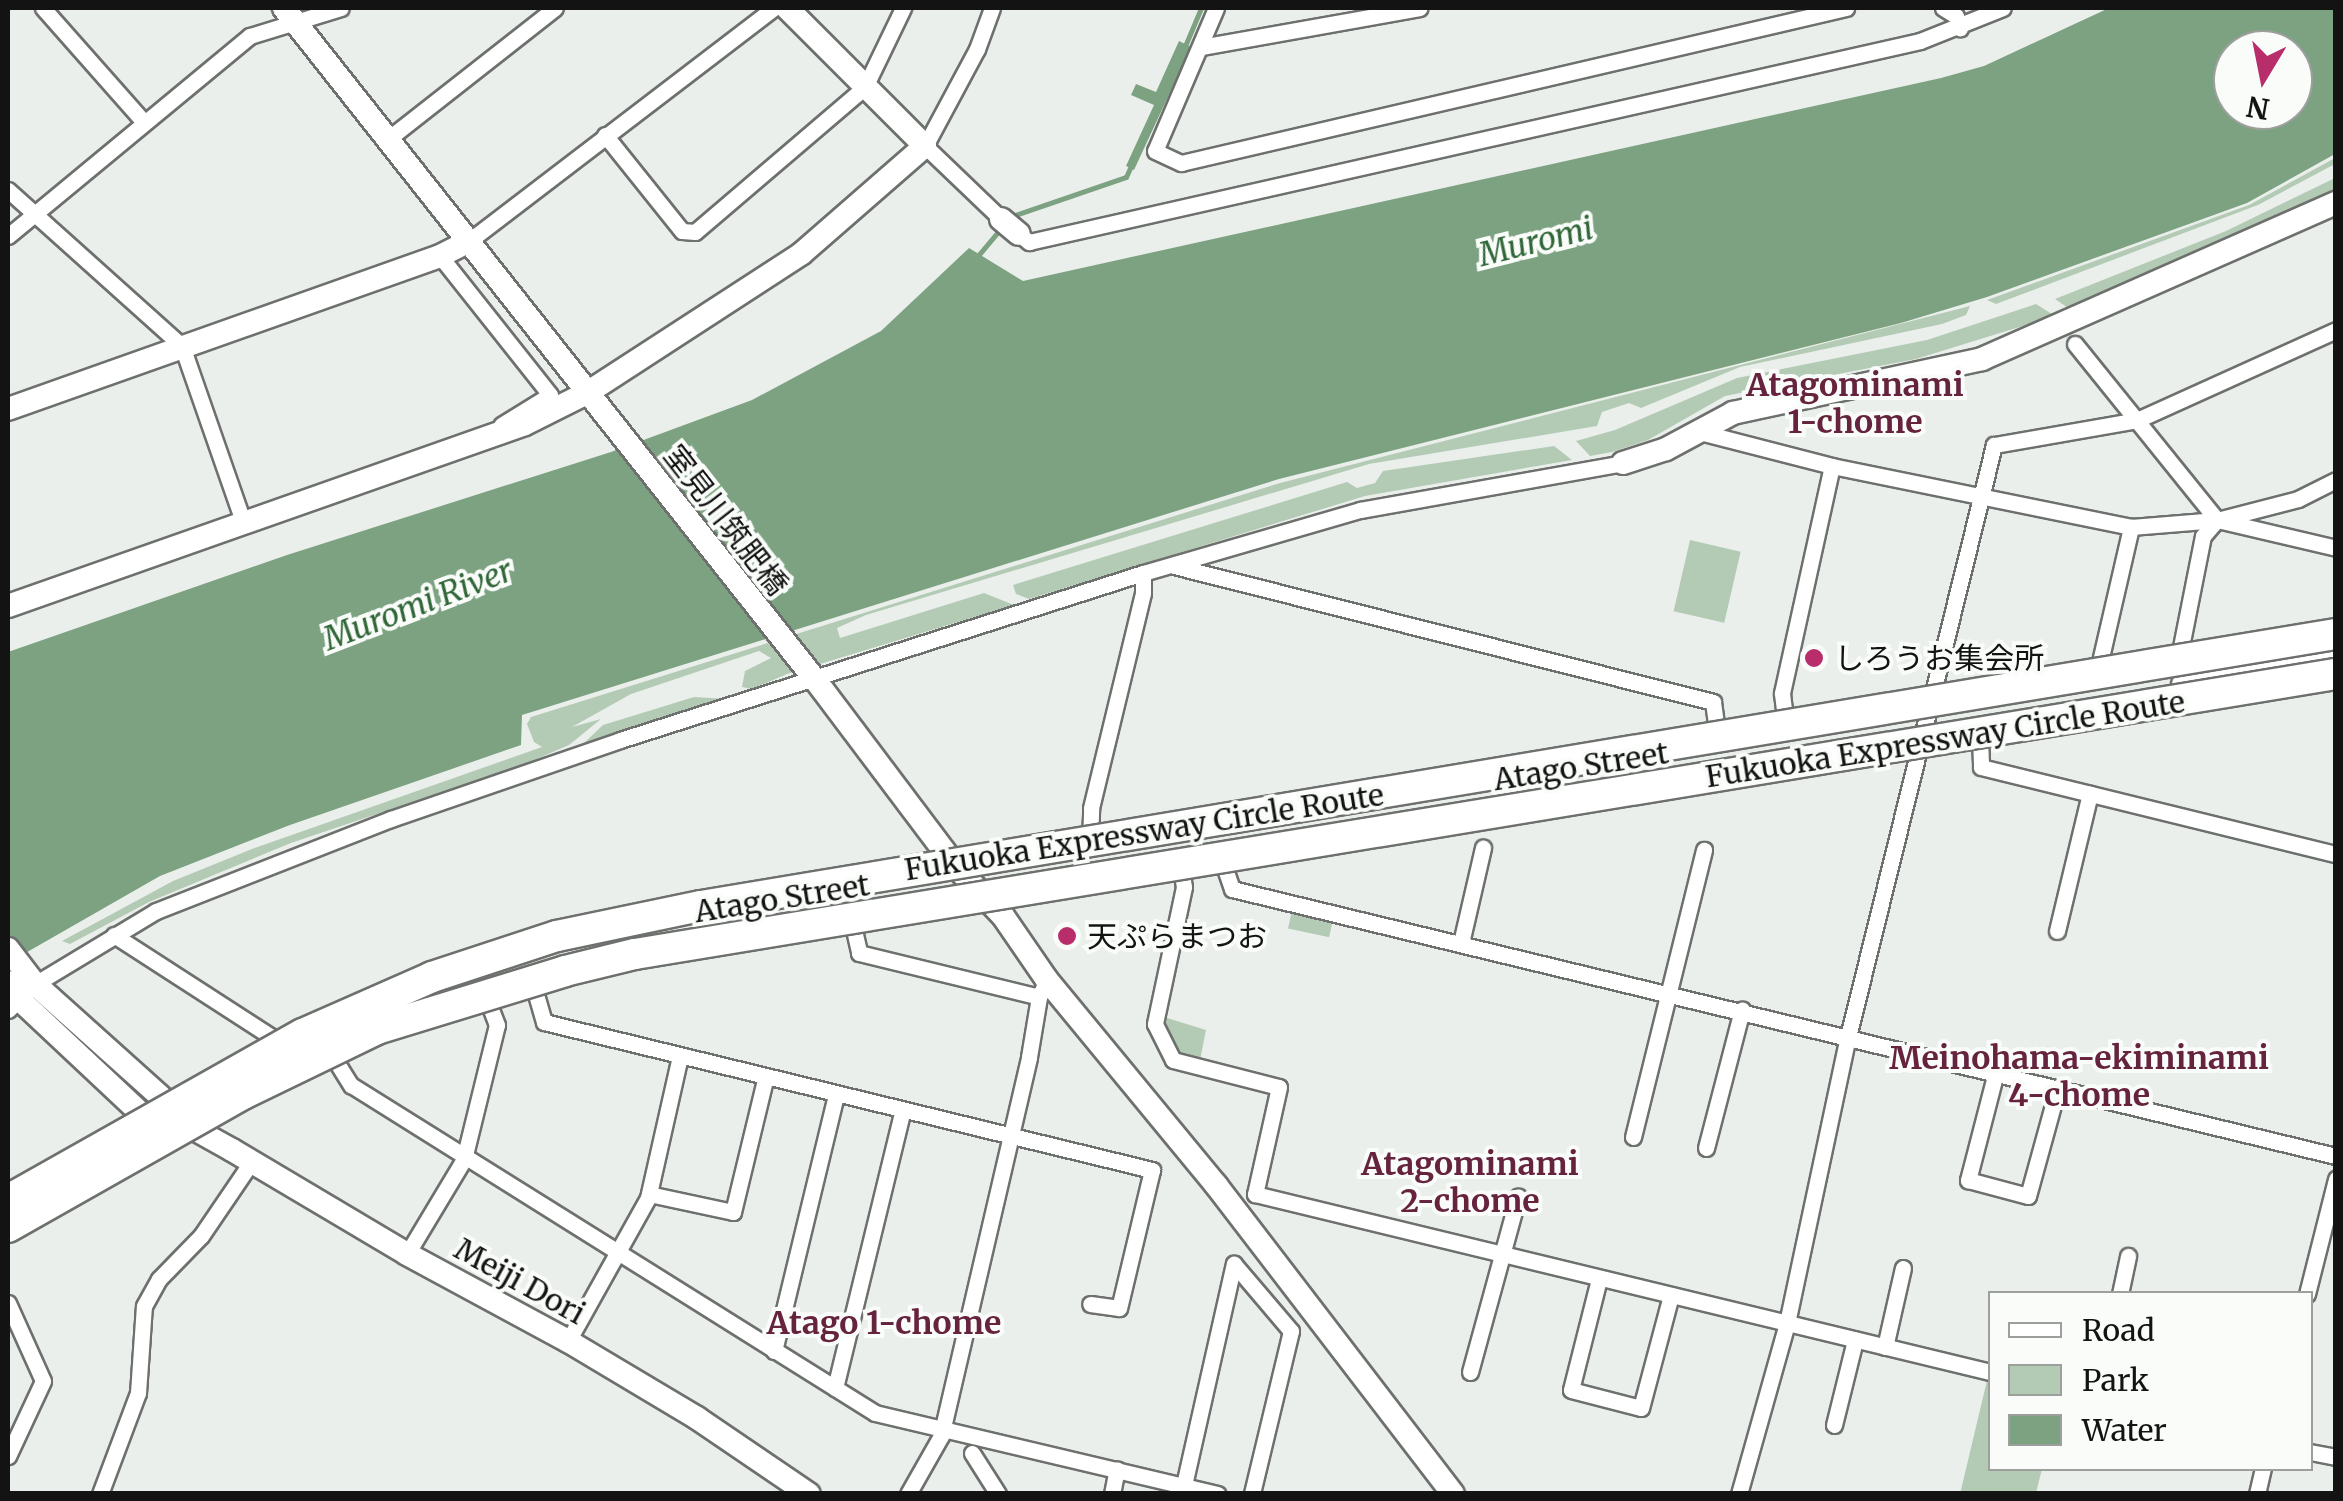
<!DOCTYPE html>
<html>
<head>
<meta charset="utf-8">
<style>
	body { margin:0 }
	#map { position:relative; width:2343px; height:1501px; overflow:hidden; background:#ebefec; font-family:Merriweather,"Noto Sans JP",serif }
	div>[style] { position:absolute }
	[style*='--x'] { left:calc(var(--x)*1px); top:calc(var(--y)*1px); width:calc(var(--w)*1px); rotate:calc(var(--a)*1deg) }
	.green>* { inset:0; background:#b3cbb5; transform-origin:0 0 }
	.water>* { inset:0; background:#7da281 }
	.stream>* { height:5px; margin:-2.5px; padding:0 2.5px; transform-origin:2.5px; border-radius:2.5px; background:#7da281 }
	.roads { filter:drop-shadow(2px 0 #6d706d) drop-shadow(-2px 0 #6d706d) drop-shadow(0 2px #6d706d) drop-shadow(0 -2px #6d706d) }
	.street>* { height:15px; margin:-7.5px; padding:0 7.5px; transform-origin:7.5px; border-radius:7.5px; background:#fff }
	.secondary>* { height:22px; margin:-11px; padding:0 11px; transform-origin:11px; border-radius:11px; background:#fff }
	.highway>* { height:30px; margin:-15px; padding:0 15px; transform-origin:15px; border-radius:15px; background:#fff }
	.bridges { filter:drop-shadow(2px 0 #6d706d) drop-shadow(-2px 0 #6d706d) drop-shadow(0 2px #6d706d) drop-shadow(0 -2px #6d706d) }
	.highway-bridge>* { height:30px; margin:-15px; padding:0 15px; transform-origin:15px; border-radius:15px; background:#fff }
	.dots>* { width:28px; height:28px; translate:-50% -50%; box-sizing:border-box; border:5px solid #f9fcf9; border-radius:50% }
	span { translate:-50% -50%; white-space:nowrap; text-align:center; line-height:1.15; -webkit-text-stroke:8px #f9fcf9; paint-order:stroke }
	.street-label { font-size:30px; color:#121312 }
	.poi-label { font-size:30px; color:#121312 }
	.left { translate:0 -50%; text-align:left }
	.water-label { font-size:32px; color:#306638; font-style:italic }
	.neighbourhood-label { font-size:32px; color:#65233e; font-weight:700 }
	.frame { position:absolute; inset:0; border:10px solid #121312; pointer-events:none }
	.legend { position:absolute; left:1988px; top:1291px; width:325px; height:180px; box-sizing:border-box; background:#f9fcf9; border:2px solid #9d9f9d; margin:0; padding:12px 18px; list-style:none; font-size:30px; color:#121312 }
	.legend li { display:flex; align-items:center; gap:20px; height:50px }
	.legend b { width:50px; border:2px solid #9d9f9d }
	.north { position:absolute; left:2213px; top:30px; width:100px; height:100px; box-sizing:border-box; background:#f9fcf9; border:2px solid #9d9f9d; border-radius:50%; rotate:190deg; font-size:28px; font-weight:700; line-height:40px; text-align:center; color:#121312 }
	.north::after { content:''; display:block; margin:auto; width:35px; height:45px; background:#b72e6b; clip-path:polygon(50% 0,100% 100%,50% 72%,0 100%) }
</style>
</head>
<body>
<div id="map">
	<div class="green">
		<div style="clip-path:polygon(2335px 158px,2335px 164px,2258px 205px,1996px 304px,1987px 300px,2249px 205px)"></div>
		<div style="clip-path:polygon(2335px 178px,2335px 190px,2307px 205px,2071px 310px,2055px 299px,2226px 231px)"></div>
		<div style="clip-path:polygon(2036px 304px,2055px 316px,1916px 359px,1725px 396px,1648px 440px,1612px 452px,1590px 456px,1576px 441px,1615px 430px,1737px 378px,1927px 340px)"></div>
		<div style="clip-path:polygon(1970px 306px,1966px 315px,1942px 324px,1740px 367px,1641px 408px,1629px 403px,1602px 412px,1597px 426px,1369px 464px,866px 615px,837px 628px,840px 638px,984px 593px,1014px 605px,787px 674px,752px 689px,742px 687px,745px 671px,771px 658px,759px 651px,631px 694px,572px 727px,601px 719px,569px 745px,525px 764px,291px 843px,149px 902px,70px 944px,62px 941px,173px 881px,252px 849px,542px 747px,534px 742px,527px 724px,531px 717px,1280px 483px)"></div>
		<div style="clip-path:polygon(1554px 446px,1572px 460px,1365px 496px,1029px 599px,1016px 594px,1013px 585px,1347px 482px,1357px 488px,1375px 483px,1383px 471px)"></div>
		<div style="left:1690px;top:540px;width:52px;height:73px;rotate:13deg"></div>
		<div style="clip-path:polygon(694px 697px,727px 699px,583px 744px,603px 725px)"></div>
		<div style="left:1292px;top:910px;width:42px;height:19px;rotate:12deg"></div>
		<div style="clip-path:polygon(1164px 1017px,1206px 1030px,1199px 1065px,1189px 1063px,1161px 1028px)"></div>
		<div style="clip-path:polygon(1989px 1372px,1990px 1468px,2042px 1469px,2036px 1493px,1960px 1494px)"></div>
	</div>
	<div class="water">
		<div style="clip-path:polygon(evenodd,2109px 8px,2335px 8px,2335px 154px,2247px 203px,1987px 297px,1901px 323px,1279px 479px,522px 715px,521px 745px,290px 825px,160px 876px,8px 963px,8px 652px,287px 555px,611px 452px,752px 400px,881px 331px,969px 248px,1023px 281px,1941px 78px,1984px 66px,2109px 8px,2233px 50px,2293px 50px,2293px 110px,2233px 110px,2233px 50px)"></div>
		<div style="clip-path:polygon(1179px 41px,1191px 47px,1134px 170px,1126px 166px,1154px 105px,1131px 95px,1136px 84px,1156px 92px)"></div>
	</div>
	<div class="stream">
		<div style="--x:1185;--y:46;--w:41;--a:-67.2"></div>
		<div style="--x:1012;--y:216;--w:120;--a:-18.9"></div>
		<div style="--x:1126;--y:177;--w:12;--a:-66"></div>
		<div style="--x:976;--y:258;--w:39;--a:-50"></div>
	</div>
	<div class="roads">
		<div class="street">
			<div style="--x:43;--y:8;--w:152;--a:48.5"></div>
			<div style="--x:992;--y:8;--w:44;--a:110.1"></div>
			<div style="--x:977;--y:49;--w:110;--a:118.2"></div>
			<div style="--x:925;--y:146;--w:105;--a:43.8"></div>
			<div style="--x:1216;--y:8;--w:155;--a:113.1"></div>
			<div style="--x:1155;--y:151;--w:29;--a:25"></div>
			<div style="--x:1181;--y:163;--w:683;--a:-13.12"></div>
			<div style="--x:1943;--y:8;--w:15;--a:32"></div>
			<div style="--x:1956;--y:16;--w:13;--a:72"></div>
			<div style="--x:1201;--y:47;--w:222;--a:-10.1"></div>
			<div style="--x:605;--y:135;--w:123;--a:51.3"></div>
			<div style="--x:682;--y:231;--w:13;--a:4"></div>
			<div style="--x:695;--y:232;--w:223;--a:-40.5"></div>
			<div style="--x:865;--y:87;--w:88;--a:-64.3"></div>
			<div style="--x:388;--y:139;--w:212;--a:-38.1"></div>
			<div style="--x:8;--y:190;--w:234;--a:41.9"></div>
			<div style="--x:182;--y:346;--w:188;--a:70.8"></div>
			<div style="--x:1019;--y:234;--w:13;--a:39"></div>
			<div style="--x:1029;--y:242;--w:913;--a:-12.71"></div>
			<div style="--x:1920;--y:41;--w:89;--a:-21.7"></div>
			<div style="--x:8;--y:236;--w:314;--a:-39.6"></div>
			<div style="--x:250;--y:36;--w:95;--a:-17.1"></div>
			<div style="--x:469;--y:241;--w:384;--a:-37.4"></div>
			<div style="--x:440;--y:256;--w:177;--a:51.6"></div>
			<div style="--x:550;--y:395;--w:57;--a:148.5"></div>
			<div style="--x:2075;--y:344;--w:226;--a:51.1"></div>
			<div style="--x:2217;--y:520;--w:122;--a:13.2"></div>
			<div style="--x:1700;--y:432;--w:136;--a:14.4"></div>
			<div style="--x:1832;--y:466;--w:305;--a:11.5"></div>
			<div style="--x:2131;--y:527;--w:86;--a:-4.7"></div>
			<div style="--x:2217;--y:520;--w:84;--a:-14.5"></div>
			<div style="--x:2298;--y:499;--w:42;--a:-26.6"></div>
			<div style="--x:1174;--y:566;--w:556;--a:14.16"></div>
			<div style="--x:1713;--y:702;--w:36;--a:82"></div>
			<div style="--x:2180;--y:652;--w:118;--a:-78.8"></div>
			<div style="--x:2203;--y:536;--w:21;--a:-49"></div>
			<div style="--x:2099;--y:666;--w:143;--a:-77"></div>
			<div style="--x:1786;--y:726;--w:33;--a:-97"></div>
			<div style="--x:1782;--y:693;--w:232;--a:-77.6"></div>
			<div style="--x:1980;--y:736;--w:31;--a:88"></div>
			<div style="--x:1981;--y:767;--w:366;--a:13.8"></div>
			<div style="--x:1090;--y:843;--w:35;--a:-88"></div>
			<div style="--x:1091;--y:808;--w:221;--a:-76.4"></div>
			<div style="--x:1143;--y:593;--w:20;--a:-90"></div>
			<div style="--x:1221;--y:857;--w:34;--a:71"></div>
			<div style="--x:1232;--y:889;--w:1136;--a:13.6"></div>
			<div style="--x:1180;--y:864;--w:23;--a:80"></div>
			<div style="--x:1184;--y:887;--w:140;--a:102"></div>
			<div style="--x:1155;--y:1024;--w:40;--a:63.4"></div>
			<div style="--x:1173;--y:1060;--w:109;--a:14.3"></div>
			<div style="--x:1279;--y:1087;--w:110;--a:102.6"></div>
			<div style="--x:1255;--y:1194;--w:756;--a:13.61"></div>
			<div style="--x:851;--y:917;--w:37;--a:77"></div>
			<div style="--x:859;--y:953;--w:185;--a:13.7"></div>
			<div style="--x:2057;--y:931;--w:141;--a:-76.5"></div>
			<div style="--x:114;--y:935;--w:202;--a:32.9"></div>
			<div style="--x:1461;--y:943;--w:98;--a:-77"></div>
			<div style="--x:531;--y:977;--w:47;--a:73.9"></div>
			<div style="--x:544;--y:1022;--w:626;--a:13.68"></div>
			<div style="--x:1152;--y:1170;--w:142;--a:103.4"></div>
			<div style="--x:1119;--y:1308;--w:29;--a:-172"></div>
			<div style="--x:8;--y:1010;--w:37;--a:-44"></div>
			<div style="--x:35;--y:984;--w:141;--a:-31.1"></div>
			<div style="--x:156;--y:911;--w:252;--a:-21.4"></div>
			<div style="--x:391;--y:819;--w:242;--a:-19"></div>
			<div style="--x:620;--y:740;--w:549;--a:-17.71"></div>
			<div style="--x:1143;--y:573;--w:226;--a:-16.2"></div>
			<div style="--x:1360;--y:510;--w:267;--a:-10.1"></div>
			<div style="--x:332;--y:1055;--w:36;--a:58"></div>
			<div style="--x:351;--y:1085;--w:618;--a:32.04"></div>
			<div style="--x:875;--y:1413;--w:352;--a:13.3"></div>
			<div style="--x:1996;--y:1072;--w:112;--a:104.5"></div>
			<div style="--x:1968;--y:1180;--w:62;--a:14.9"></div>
			<div style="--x:2028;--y:1196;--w:113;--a:-74.6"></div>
			<div style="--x:1633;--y:1137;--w:296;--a:-76.1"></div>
			<div style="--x:1706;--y:1148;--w:143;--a:-75.4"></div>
			<div style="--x:649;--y:1194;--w:86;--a:12.1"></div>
			<div style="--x:733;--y:1212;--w:140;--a:-76.4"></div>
			<div style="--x:407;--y:1254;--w:111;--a:-59"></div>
			<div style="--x:464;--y:1159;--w:138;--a:-76.2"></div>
			<div style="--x:497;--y:1025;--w:33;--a:-111"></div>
			<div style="--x:1599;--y:1279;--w:114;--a:104.2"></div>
			<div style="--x:1571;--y:1390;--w:72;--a:14.4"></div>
			<div style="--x:1641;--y:1408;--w:117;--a:-75.1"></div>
			<div style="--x:2120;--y:1294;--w:39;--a:-78"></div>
			<div style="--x:2307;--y:1294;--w:119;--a:-75.8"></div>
			<div style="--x:8;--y:1303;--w:85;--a:65.8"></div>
			<div style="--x:43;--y:1381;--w:83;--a:115"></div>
			<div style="--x:568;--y:1341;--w:164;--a:-60.8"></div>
			<div style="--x:648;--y:1198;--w:146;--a:-77.3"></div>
			<div style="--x:1885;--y:1347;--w:81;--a:-77.2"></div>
			<div style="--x:774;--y:1351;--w:264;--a:-76.4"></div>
			<div style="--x:1470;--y:1372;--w:182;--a:-74.7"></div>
			<div style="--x:835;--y:1388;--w:286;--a:-76.3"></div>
			<div style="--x:1834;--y:1425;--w:88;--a:-76.1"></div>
			<div style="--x:2310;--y:1452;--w:26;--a:11"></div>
			<div style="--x:972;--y:1453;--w:49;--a:57.6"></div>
			<div style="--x:1184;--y:1485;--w:227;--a:-77.3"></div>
			<div style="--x:1234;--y:1264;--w:88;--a:49.6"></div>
			<div style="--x:1291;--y:1331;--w:168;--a:103.5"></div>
			<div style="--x:100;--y:1494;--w:108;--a:-69.4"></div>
			<div style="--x:138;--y:1393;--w:87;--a:-86.1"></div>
			<div style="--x:144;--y:1306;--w:31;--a:-61"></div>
			<div style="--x:159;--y:1279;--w:60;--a:-45.7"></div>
			<div style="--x:201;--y:1236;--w:91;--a:-55.8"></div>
			<div style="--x:908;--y:1494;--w:67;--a:-60.4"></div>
			<div style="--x:941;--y:1436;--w:389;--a:-76.9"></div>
			<div style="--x:1029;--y:1057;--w:61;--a:-80.5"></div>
			<div style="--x:1039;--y:997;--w:19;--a:-65"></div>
			<div style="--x:1112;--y:1494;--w:25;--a:-79"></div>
			<div style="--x:1739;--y:1494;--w:178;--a:-74.3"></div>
			<div style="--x:1787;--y:1323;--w:292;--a:-78"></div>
			<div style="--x:1848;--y:1037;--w:610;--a:-76.15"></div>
			<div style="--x:1994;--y:445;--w:145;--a:-9.9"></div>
			<div style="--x:2137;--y:420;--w:218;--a:-24.3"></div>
			<div style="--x:2257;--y:1494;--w:27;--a:-77"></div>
		</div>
		<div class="secondary">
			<div style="--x:284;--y:8;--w:858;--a:51.67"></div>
			<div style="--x:816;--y:681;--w:233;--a:53"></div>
			<div style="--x:956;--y:867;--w:68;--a:46.2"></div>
			<div style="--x:1003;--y:916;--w:78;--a:55.5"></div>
			<div style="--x:1047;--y:980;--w:266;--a:50.5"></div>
			<div style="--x:1216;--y:1185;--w:389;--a:52.5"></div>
			<div style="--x:1001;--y:219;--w:23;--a:40"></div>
			<div style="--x:8;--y:409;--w:458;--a:-19.5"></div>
			<div style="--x:440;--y:256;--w:33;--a:-27"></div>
			<div style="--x:1623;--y:463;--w:45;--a:-18"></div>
			<div style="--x:1666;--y:449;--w:76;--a:-28.2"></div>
			<div style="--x:1733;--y:413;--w:255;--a:-12.2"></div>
			<div style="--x:1982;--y:359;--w:387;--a:-23.8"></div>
			<div style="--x:8;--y:606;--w:548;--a:-19.39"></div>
			<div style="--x:525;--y:424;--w:69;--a:-26.6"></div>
			<div style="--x:587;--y:393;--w:255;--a:-33"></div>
			<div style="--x:801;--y:254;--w:164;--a:-41.1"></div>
			<div style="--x:925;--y:146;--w:195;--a:-135"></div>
			<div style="--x:8;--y:949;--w:44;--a:52.4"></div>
			<div style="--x:35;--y:984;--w:199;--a:41.9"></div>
			<div style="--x:8;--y:982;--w:20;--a:57"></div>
			<div style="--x:19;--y:999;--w:175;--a:43.2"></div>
			<div style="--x:147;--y:1119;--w:50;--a:12.7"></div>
			<div style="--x:196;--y:1130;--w:41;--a:29.1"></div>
			<div style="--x:232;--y:1150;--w:204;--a:30.7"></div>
			<div style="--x:407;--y:1254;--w:183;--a:28.4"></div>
			<div style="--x:568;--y:1341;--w:150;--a:30.8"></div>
			<div style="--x:697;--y:1418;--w:135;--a:34.2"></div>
		</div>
		<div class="highway">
			<div style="--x:2187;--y:685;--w:152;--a:-11"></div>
		</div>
	</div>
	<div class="bridges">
		<div class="highway-bridge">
			<div style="--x:8;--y:1200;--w:338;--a:-29.4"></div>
			<div style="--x:303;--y:1034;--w:141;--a:-23.8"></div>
			<div style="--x:432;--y:977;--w:132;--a:-18.2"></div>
			<div style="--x:557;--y:936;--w:147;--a:-11.8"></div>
			<div style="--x:701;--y:906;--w:1657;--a:-9.45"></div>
			<div style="--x:8;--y:1227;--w:270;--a:-29.5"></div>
			<div style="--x:243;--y:1094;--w:149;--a:-25.9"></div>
			<div style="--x:377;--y:1029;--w:197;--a:-17.1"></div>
			<div style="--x:565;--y:971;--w:72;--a:-13.7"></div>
			<div style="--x:635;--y:954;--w:1724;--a:-9.35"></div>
		</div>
	</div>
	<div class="dots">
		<div style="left:1814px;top:658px;background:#b72e6b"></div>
		<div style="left:1067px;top:936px;background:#b72e6b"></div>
	</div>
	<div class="street-label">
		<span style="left:726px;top:520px;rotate:52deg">室見川筑肥橋</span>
		<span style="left:1945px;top:739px;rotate:-9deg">Fukuoka Expressway Circle Route</span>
		<span style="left:1581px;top:766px;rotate:-9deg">Atago Street</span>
		<span style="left:1144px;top:832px;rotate:-9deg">Fukuoka Expressway Circle Route</span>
		<span style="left:782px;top:898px;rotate:-9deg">Atago Street</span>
		<span style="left:520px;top:1281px;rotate:29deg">Meiji Dori</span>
	</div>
	<div class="poi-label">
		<span class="left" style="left:1834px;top:658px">しろうお集会所</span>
		<span class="left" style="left:1087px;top:936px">天ぷらまつお</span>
	</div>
	<div class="water-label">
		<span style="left:1536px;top:242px;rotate:-14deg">Muromi</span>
		<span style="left:418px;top:605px;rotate:-21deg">Muromi River</span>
	</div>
	<div class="neighbourhood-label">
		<span style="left:1855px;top:404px">Atagominami<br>1-chome</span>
		<span style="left:2079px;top:1077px">Meinohama-ekiminami<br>4-chome</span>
		<span style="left:1470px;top:1183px">Atagominami<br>2-chome</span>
		<span style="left:884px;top:1323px">Atago 1-chome</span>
	</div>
	<div class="frame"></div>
	<ul class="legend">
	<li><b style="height:12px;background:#fff"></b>Road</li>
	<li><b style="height:28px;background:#b3cbb5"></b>Park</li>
	<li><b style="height:28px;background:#7da281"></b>Water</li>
	</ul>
	<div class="north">N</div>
</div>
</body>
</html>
